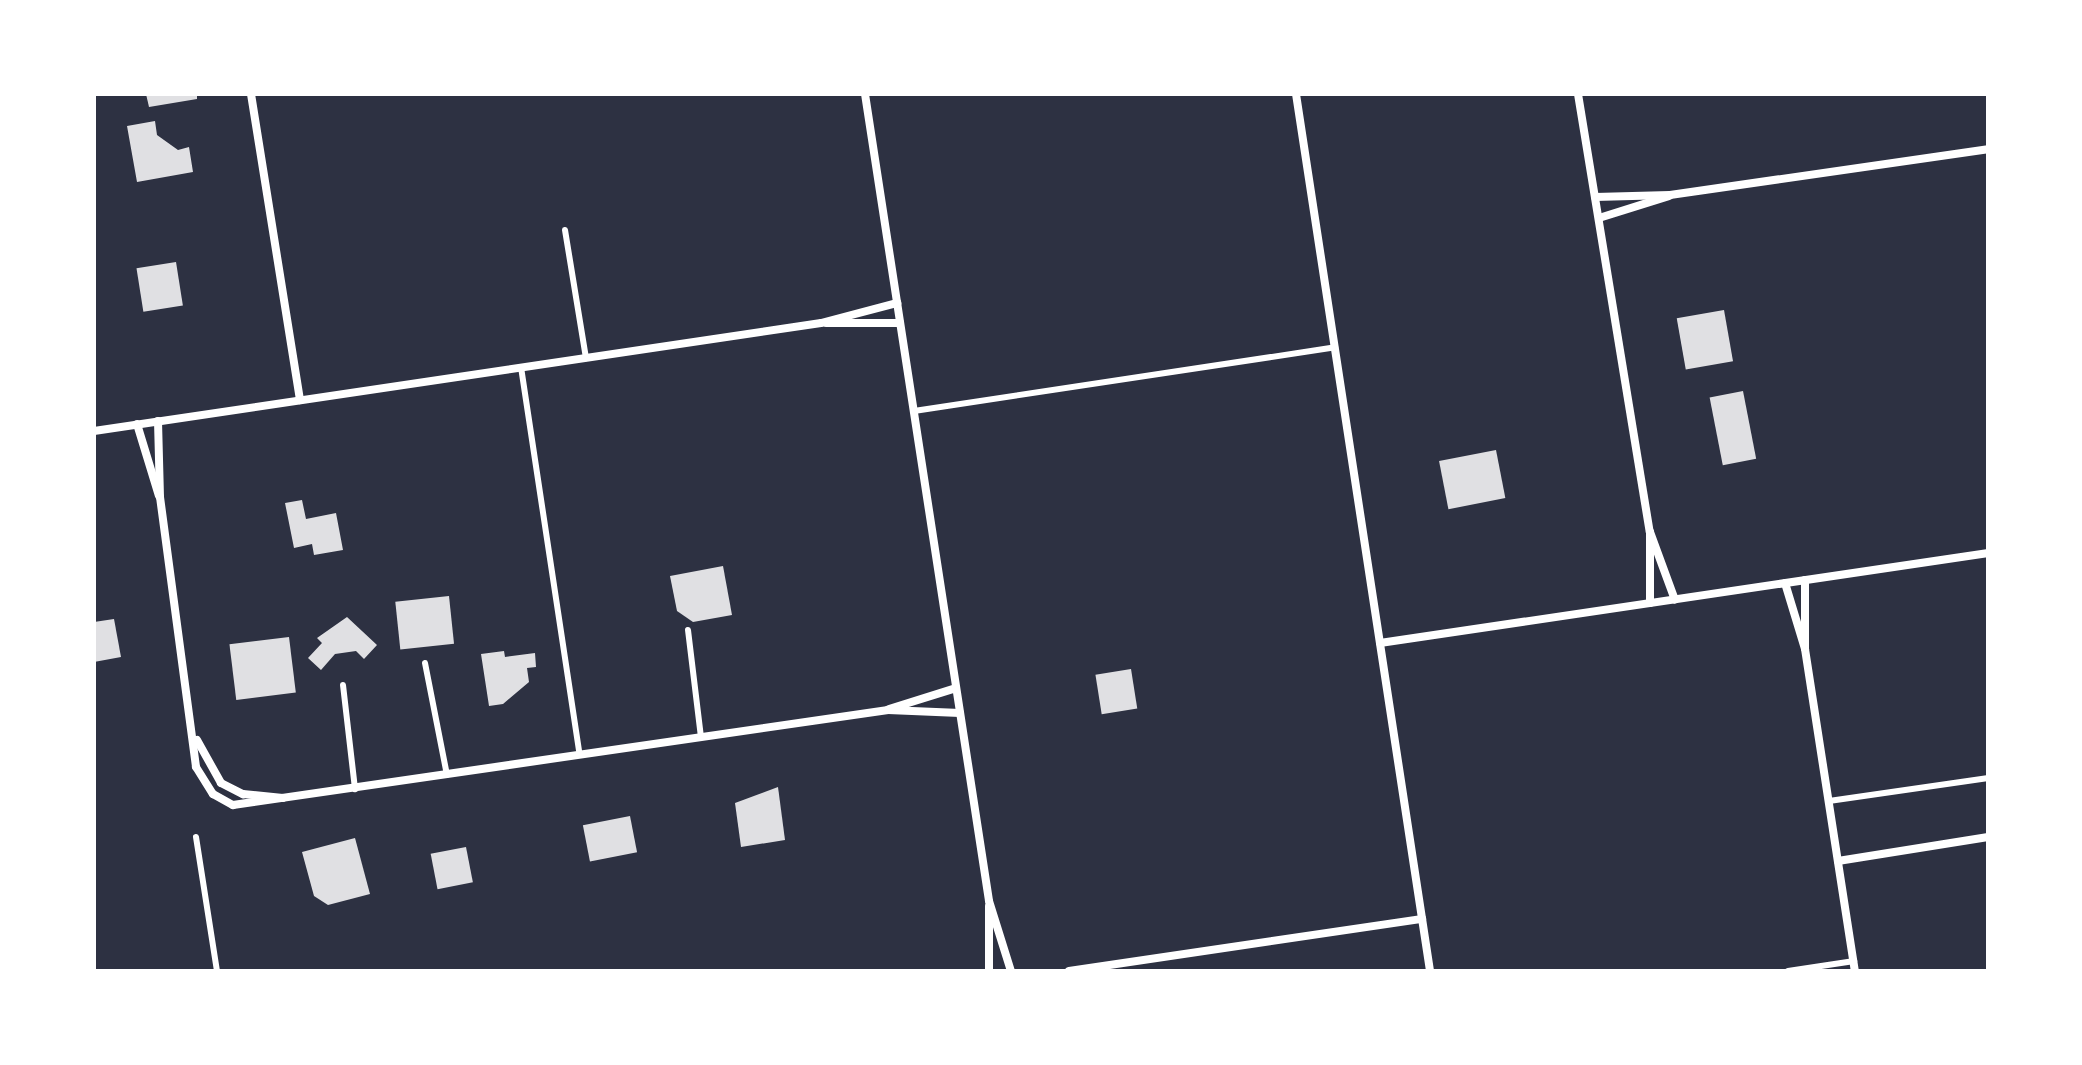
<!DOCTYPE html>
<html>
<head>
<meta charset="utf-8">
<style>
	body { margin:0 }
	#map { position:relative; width:2082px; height:1065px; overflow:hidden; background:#2d3142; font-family:Rubik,sans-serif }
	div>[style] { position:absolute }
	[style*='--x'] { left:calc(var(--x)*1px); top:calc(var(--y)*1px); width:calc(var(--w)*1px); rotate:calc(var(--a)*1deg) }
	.building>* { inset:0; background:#e0e0e3; transform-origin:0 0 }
	.service>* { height:6px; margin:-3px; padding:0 3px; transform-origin:3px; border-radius:3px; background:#fff }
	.minor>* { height:8px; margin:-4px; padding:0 4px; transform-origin:4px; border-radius:4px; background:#fff }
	span { translate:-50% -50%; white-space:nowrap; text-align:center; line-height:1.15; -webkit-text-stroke:8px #fff; paint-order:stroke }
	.frame { position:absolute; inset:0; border:96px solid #fff; pointer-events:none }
</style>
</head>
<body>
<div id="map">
	<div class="building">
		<div style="clip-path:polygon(146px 94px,197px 94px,197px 99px,149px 107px)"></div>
		<div style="clip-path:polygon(155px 121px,157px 135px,178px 150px,189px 147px,193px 172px,137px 182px,127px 126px)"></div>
		<div style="left:176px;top:262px;width:44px;height:40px;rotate:81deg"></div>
		<div style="left:1724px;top:310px;width:52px;height:48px;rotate:80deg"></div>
		<div style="left:1743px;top:391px;width:69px;height:34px;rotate:79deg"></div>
		<div style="left:1496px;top:450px;width:49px;height:58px;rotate:79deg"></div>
		<div style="clip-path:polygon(302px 500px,306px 519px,336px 513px,343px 550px,314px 555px,312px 544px,294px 548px,285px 503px)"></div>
		<div style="clip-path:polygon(723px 566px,732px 615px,693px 622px,677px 611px,670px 576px)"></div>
		<div style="left:449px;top:596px;width:48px;height:54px;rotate:84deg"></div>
		<div style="clip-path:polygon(347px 617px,377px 645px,364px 659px,356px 651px,335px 654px,321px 670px,308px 658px,322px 643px,317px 638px)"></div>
		<div style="clip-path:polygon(114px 619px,121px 657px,94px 662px,94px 622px)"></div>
		<div style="left:289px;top:637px;width:56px;height:60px;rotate:83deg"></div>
		<div style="clip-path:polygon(504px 651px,505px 657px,535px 653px,536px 667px,527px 668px,529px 682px,503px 704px,489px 706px,481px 654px)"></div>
		<div style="left:1131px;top:669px;width:40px;height:36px;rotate:81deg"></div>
		<div style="clip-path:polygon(778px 787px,785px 840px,741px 847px,735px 803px)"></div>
		<div style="left:630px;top:816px;width:37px;height:48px;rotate:79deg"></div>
		<div style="clip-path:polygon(355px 838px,370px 894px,328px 905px,314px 896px,302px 852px)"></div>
		<div style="left:466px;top:847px;width:36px;height:36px;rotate:79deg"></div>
	</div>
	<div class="service">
		<div style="--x:565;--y:230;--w:130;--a:80.7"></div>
		<div style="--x:521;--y:367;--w:392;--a:81.4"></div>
		<div style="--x:914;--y:411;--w:426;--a:-8.6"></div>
		<div style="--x:688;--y:630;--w:108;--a:83.1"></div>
		<div style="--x:425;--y:663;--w:114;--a:78.9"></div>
		<div style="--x:343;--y:685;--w:105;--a:83.4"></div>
		<div style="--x:1829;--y:801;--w:161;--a:-8.2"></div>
		<div style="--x:196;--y:837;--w:136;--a:81.1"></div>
		<div style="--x:1788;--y:971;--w:67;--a:-8.6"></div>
	</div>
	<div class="minor">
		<div style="--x:251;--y:94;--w:310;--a:80.9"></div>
		<div style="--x:865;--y:94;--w:816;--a:81.26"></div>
		<div style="--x:989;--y:901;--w:73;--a:72.6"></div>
		<div style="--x:1296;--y:94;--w:887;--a:81.31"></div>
		<div style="--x:1578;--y:94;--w:444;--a:80.7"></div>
		<div style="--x:1650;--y:532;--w:71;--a:90"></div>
		<div style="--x:1595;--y:197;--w:75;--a:-1.5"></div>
		<div style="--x:1670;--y:195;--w:321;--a:-8.2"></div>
		<div style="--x:1599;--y:218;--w:73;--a:-17.4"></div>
		<div style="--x:826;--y:323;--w:74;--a:0"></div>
		<div style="--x:158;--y:421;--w:76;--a:88.5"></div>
		<div style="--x:160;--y:497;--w:272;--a:82.4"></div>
		<div style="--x:196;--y:767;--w:32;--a:58"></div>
		<div style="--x:213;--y:794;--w:23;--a:29"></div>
		<div style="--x:233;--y:805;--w:662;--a:-8.25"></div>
		<div style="--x:888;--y:710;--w:72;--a:2.4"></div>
		<div style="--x:137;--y:424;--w:75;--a:73"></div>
		<div style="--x:94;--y:431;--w:735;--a:-8.45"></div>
		<div style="--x:821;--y:323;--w:79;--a:-14.7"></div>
		<div style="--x:1650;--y:532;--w:72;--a:69.8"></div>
		<div style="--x:1785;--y:583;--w:69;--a:73.1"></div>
		<div style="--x:1805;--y:649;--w:326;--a:81.2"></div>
		<div style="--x:1380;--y:643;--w:615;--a:-8.42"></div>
		<div style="--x:1805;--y:648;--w:68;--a:-90"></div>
		<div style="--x:889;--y:709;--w:70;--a:-17.4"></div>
		<div style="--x:197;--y:740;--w:49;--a:60.8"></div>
		<div style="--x:221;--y:783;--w:25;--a:27"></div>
		<div style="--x:243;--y:794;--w:40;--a:5.7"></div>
		<div style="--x:1838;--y:861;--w:152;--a:-9.1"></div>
		<div style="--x:989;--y:906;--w:65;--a:90"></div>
		<div style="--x:1069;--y:971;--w:357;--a:-8.4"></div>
	</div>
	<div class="frame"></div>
</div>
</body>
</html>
